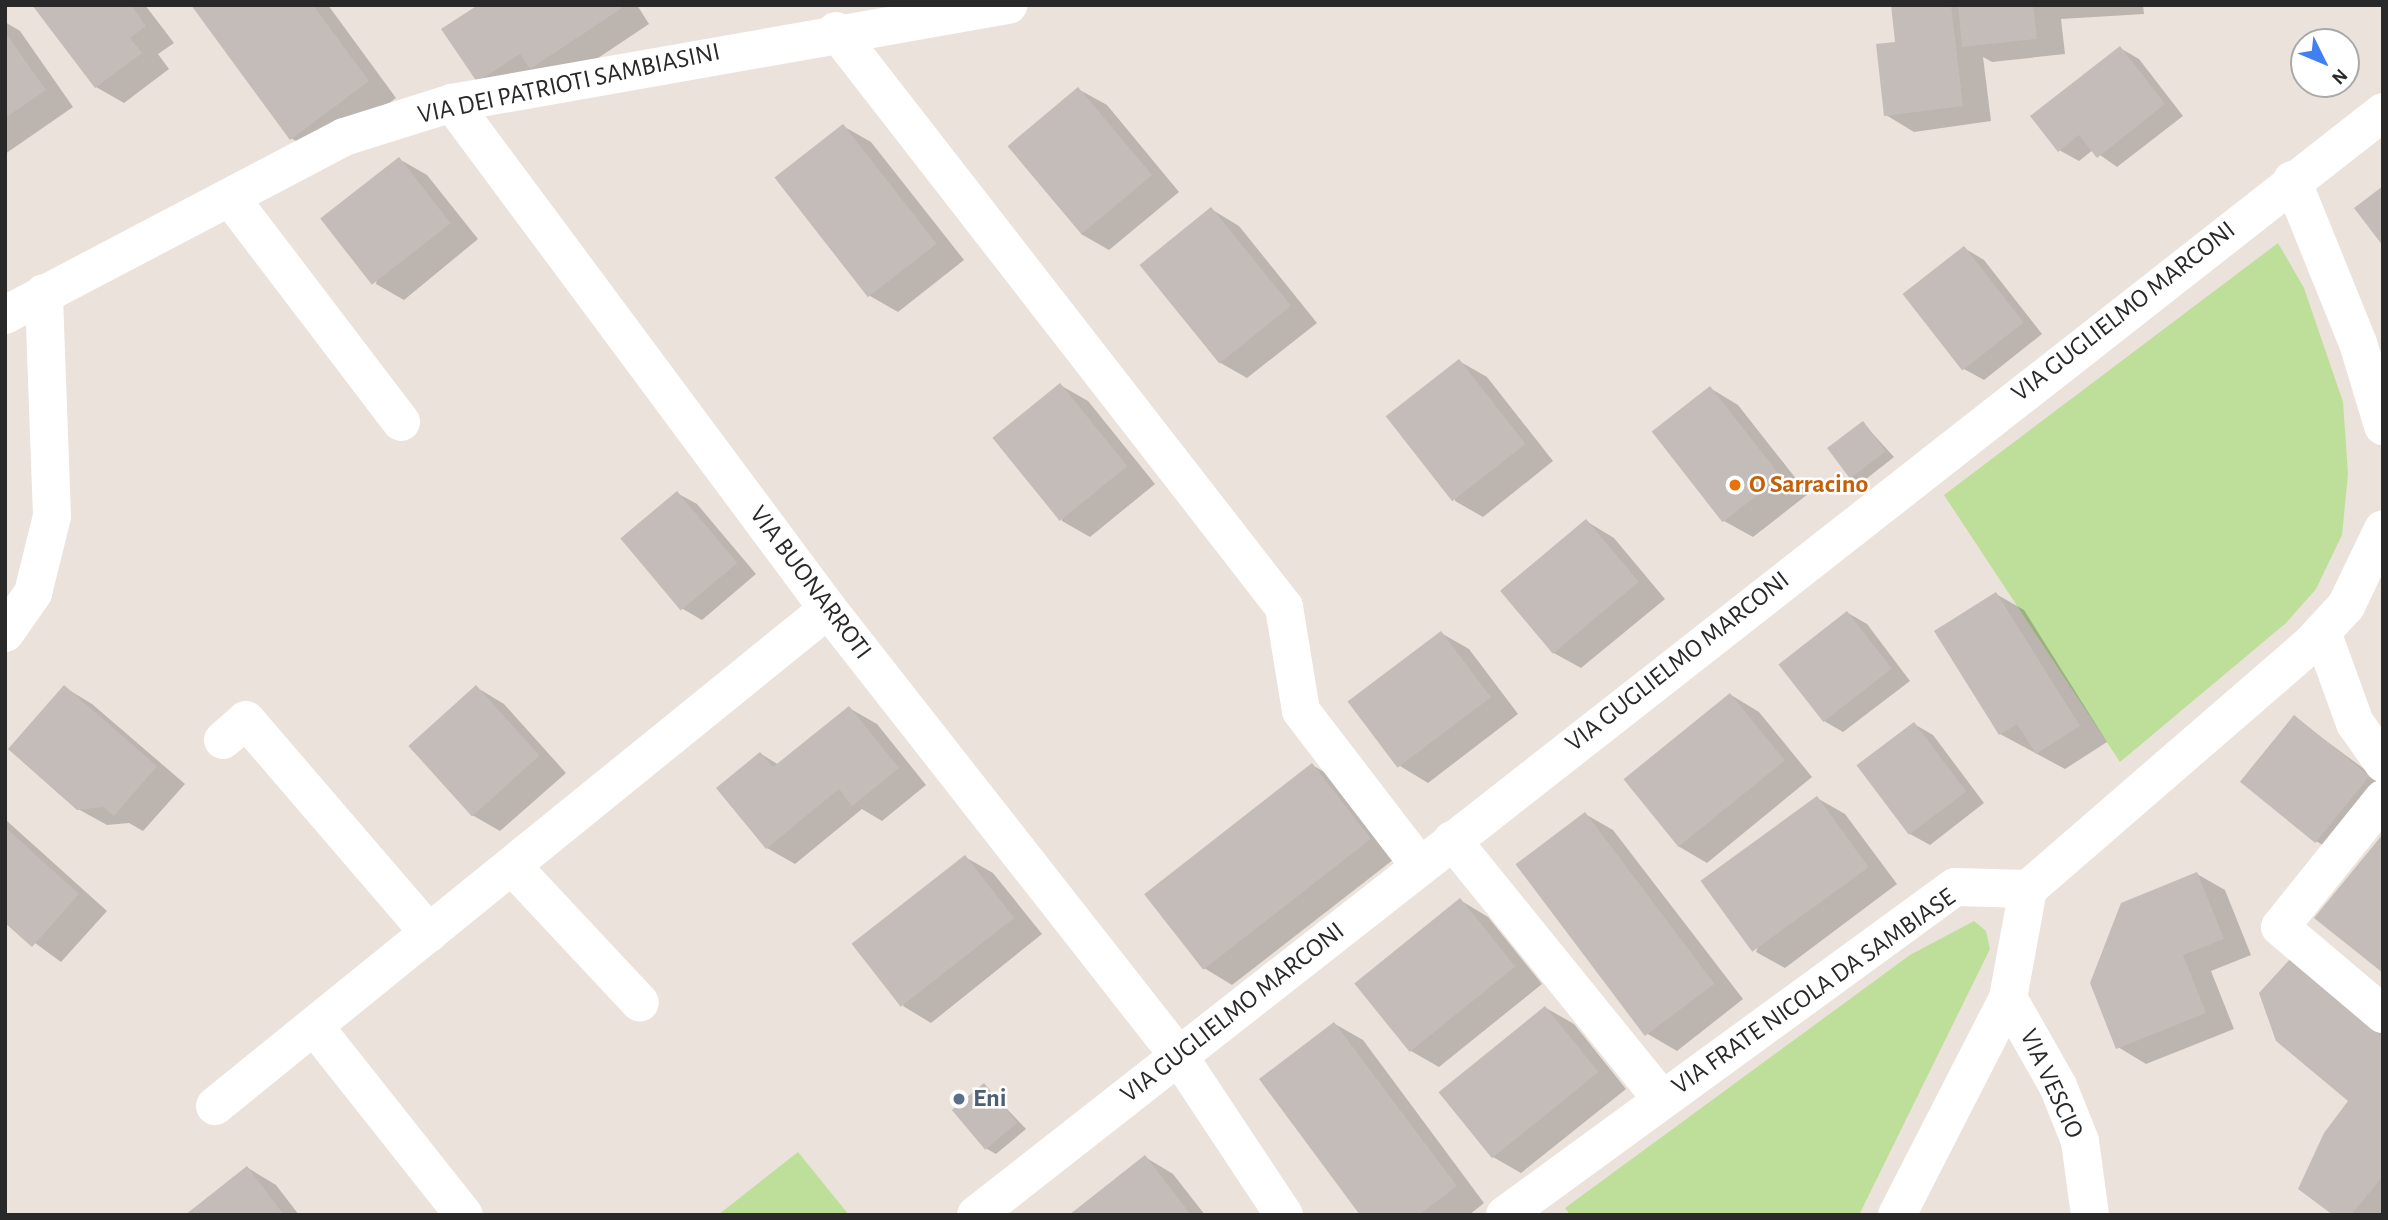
<!DOCTYPE html>
<html>
<head>
<meta charset="utf-8">
<style>
	body { margin:0 }
	#map { position:relative; width:2388px; height:1220px; overflow:hidden; background:#ebe2db; font-family:"Alegreya Sans",sans-serif }
	div>[style] { position:absolute }
	[style*='--x'] { left:calc(var(--x)*1px); top:calc(var(--y)*1px); width:calc(var(--w)*1px); rotate:calc(var(--a)*1deg) }
	.green>* { inset:0; background:#bddf9a }
	.shadow>* { inset:0; background:#0003 }
	.building>* { inset:0; background:#c3bcb8; transform-origin:0 0 }
	.minor>* { height:38px; margin:-19px; padding:0 19px; transform-origin:19px; border-radius:19px; background:#fff }
	.secondary>* { height:38px; margin:-19px; padding:0 19px; transform-origin:19px; border-radius:19px; background:#fff }
	.dots>* { width:19px; height:19px; translate:-50% -50%; box-sizing:border-box; border:4px solid #fff; border-radius:50% }
	span { translate:-50% -50%; white-space:nowrap; text-align:center; line-height:1.15; -webkit-text-stroke:5px #fff; paint-order:stroke }
	.street-label { font-size:26px; color:#292929 }
	.food-label { font-size:26px; color:#c56008; font-weight:700 }
	.left { translate:0 -50%; text-align:left }
	.service-label { font-size:26px; color:#4e5e75; font-weight:700 }
	.frame { position:absolute; inset:0; border:7px solid #292929; pointer-events:none }
	.north { position:absolute; left:2290px; top:28px; width:70px; height:70px; box-sizing:border-box; background:#fff; border:2px solid #a9a9a9; border-radius:50%; rotate:133deg; font-size:19px; font-weight:700; line-height:28px; text-align:center; color:#292929 }
	.north::after { content:''; display:block; margin:auto; width:24px; height:32px; background:#4280f2; clip-path:polygon(50% 0,100% 100%,50% 72%,0 100%) }
</style>
</head>
<body>
<div id="map">
	<div class="green">
		<div style="clip-path:polygon(2278px 243px,2304px 288px,2343px 402px,2348px 474px,2342px 535px,2316px 589px,2286px 623px,2120px 762px,1944px 495px)"></div>
		<div style="clip-path:polygon(1974px 921px,1986px 931px,1990px 949px,1859px 1215px,1570px 1215px,1565px 1208px,1910px 955px)"></div>
		<div style="clip-path:polygon(798px 1152px,849px 1215px,718px 1215px)"></div>
	</div>
	<div class="shadow">
		<div style="clip-path:polygon(35px 5px,145px 5px,174px 43px,158px 54px,169px 69px,124px 103px,96px 87px)"></div>
		<div style="clip-path:polygon(194px 5px,328px 5px,396px 98px,319px 155px,291px 138px)"></div>
		<div style="clip-path:polygon(481px 5px,637px 5px,649px 24px,559px 84px,478px 81px)"></div>
		<div style="clip-path:polygon(1892px 5px,2143px 5px,2144px 14px,2061px 19px,2065px 54px,1992px 62px,1983px 57px,1991px 121px,1914px 132px,1886px 115px,1897px 44px)"></div>
		<div style="clip-path:polygon(5px 22px,20px 31px,73px 107px,5px 154px)"></div>
		<div style="clip-path:polygon(2120px 48px,2139px 59px,2183px 116px,2117px 167px,2093px 150px,2079px 161px,2059px 150px)"></div>
		<div style="clip-path:polygon(1078px 89px,1107px 105px,1179px 192px,1109px 250px,1081px 234px)"></div>
		<div style="clip-path:polygon(843px 126px,871px 142px,964px 260px,898px 312px,870px 296px)"></div>
		<div style="clip-path:polygon(399px 159px,427px 175px,478px 239px,404px 300px,376px 284px)"></div>
		<div style="clip-path:polygon(1211px 209px,1239px 226px,1317px 323px,1247px 378px,1219px 362px,1142px 266px)"></div>
		<div style="clip-path:polygon(1964px 248px,1984px 260px,2042px 334px,1984px 380px,1964px 369px,1906px 295px)"></div>
		<div style="clip-path:polygon(1459px 361px,1487px 377px,1553px 461px,1483px 517px,1455px 501px)"></div>
		<div style="clip-path:polygon(1060px 385px,1088px 401px,1155px 484px,1090px 537px,1062px 521px)"></div>
		<div style="clip-path:polygon(1710px 388px,1738px 405px,1808px 494px,1753px 537px,1724px 521px,1655px 433px)"></div>
		<div style="clip-path:polygon(1863px 423px,1894px 457px,1861px 483px,1852px 477px)"></div>
		<div style="clip-path:polygon(677px 493px,697px 504px,756px 574px,702px 620px,683px 609px)"></div>
		<div style="clip-path:polygon(1586px 521px,1614px 538px,1665px 599px,1581px 668px,1552px 652px,1501px 590px)"></div>
		<div style="clip-path:polygon(1996px 594px,2024px 610px,2107px 742px,2065px 769px,2000px 734px)"></div>
		<div style="clip-path:polygon(1848px 613px,1867px 624px,1910px 681px,1843px 732px,1824px 721px,1781px 664px)"></div>
		<div style="clip-path:polygon(1441px 633px,1469px 649px,1518px 714px,1428px 783px,1400px 766px)"></div>
		<div style="clip-path:polygon(64px 687px,92px 704px,185px 784px,143px 831px,129px 823px,107px 825px,78px 809px)"></div>
		<div style="clip-path:polygon(476px 687px,504px 704px,566px 773px,500px 831px,472px 815px)"></div>
		<div style="clip-path:polygon(1731px 695px,1759px 712px,1812px 777px,1707px 863px,1678px 846px)"></div>
		<div style="clip-path:polygon(849px 708px,877px 724px,926px 785px,882px 821px,862px 809px,795px 864px,767px 848px,761px 754px,779px 765px)"></div>
		<div style="clip-path:polygon(2294px 717px,2383px 783px,2344px 858px,2316px 841px)"></div>
		<div style="clip-path:polygon(1914px 724px,1933px 735px,1984px 803px,1930px 845px,1910px 834px)"></div>
		<div style="clip-path:polygon(1312px 765px,1340px 781px,1398px 856px,1232px 985px,1204px 968px)"></div>
		<div style="clip-path:polygon(1817px 798px,1845px 814px,1897px 884px,1785px 968px,1756px 952px)"></div>
		<div style="clip-path:polygon(1585px 814px,1613px 830px,1743px 999px,1677px 1051px,1648px 1034px)"></div>
		<div style="clip-path:polygon(7px 821px,107px 911px,61px 962px,5px 921px)"></div>
		<div style="clip-path:polygon(965px 857px,993px 873px,1042px 934px,931px 1023px,903px 1006px)"></div>
		<div style="clip-path:polygon(2197px 874px,2225px 890px,2251px 955px,2211px 971px,2234px 1029px,2146px 1064px,2118px 1047px)"></div>
		<div style="clip-path:polygon(1460px 900px,1488px 917px,1542px 984px,1439px 1067px,1411px 1051px,1356px 984px)"></div>
		<div style="clip-path:polygon(2261px 994px,2383px 1031px,2383px 1215px,2336px 1215px,2350px 1101px)"></div>
		<div style="clip-path:polygon(1546px 1008px,1574px 1024px,1626px 1089px,1521px 1173px,1493px 1157px)"></div>
		<div style="clip-path:polygon(1335px 1024px,1363px 1040px,1484px 1203px,1469px 1215px,1362px 1215px)"></div>
		<div style="clip-path:polygon(984px 1085px,1026px 1129px,996px 1154px,987px 1149px)"></div>
		<div style="clip-path:polygon(1145px 1157px,1173px 1174px,1205px 1215px,1071px 1215px)"></div>
		<div style="clip-path:polygon(248px 1168px,276px 1185px,299px 1215px,188px 1215px)"></div>
	</div>
	<div class="building">
		<div style="clip-path:polygon(32px 5px,131px 5px,146px 26px,130px 38px,142px 53px,95px 88px)"></div>
		<div style="clip-path:polygon(191px 5px,313px 5px,369px 81px,290px 140px)"></div>
		<div style="clip-path:polygon(478px 5px,621px 5px,622px 8px,530px 69px,520px 54px,477px 82px,441px 29px)"></div>
		<div style="clip-path:polygon(1891px 5px,1951px 5px,1963px 106px,1884px 116px,1876px 44px,1895px 42px)"></div>
		<div style="clip-path:polygon(1958px 5px,2033px 5px,2037px 39px,1962px 47px)"></div>
		<div style="clip-path:polygon(5px 32px,46px 90px,5px 118px)"></div>
		<div style="clip-path:polygon(2120px 46px,2165px 104px,2097px 158px,2079px 135px,2058px 152px,2030px 116px)"></div>
		<div style="left:1078px;top:87px;width:115px;height:92px;rotate:50deg"></div>
		<div style="left:843px;top:124px;width:152px;height:87px;rotate:52deg"></div>
		<div style="left:399px;top:157px;width:84px;height:100px;rotate:52deg"></div>
		<div style="clip-path:polygon(2383px 186px,2383px 246px,2354px 208px)"></div>
		<div style="left:1211px;top:207px;width:127px;height:92px;rotate:51deg"></div>
		<div style="left:1964px;top:246px;width:97px;height:78px;rotate:52deg"></div>
		<div style="left:1459px;top:359px;width:108px;height:93px;rotate:52deg"></div>
		<div style="left:1060px;top:383px;width:107px;height:87px;rotate:51deg"></div>
		<div style="left:1710px;top:386px;width:115px;height:74px;rotate:52deg"></div>
		<div style="left:1863px;top:421px;width:38px;height:45px;rotate:53deg"></div>
		<div style="left:677px;top:491px;width:94px;height:74px;rotate:50deg"></div>
		<div style="left:1586px;top:519px;width:82px;height:112px;rotate:50deg"></div>
		<div style="clip-path:polygon(1996px 592px,2080px 726px,2036px 754px,2017px 724px,1999px 735px,1934px 631px)"></div>
		<div style="left:1847px;top:611px;width:73px;height:87px;rotate:52deg"></div>
		<div style="left:1441px;top:631px;width:83px;height:117px;rotate:53deg"></div>
		<div style="clip-path:polygon(64px 685px,157px 766px,114px 816px,103px 807px,77px 810px,8px 749px)"></div>
		<div style="left:476px;top:685px;width:95px;height:91px;rotate:48deg"></div>
		<div style="left:1730px;top:693px;width:87px;height:137px;rotate:51deg"></div>
		<div style="clip-path:polygon(849px 706px,899px 768px,852px 806px,839px 789px,766px 849px,716px 788px,760px 752px,773px 767px)"></div>
		<div style="left:2294px;top:715px;width:97px;height:86px;rotate:39deg"></div>
		<div style="left:1914px;top:722px;width:87px;height:72px;rotate:53deg"></div>
		<div style="left:1312px;top:763px;width:96px;height:213px;rotate:52deg"></div>
		<div style="left:1817px;top:796px;width:88px;height:144px;rotate:54deg"></div>
		<div style="left:1585px;top:812px;width:215px;height:87px;rotate:53deg"></div>
		<div style="clip-path:polygon(5px 827px,79px 894px,32px 947px,5px 923px)"></div>
		<div style="clip-path:polygon(2383px 834px,2383px 973px,2314px 918px)"></div>
		<div style="left:965px;top:855px;width:80px;height:144px;rotate:52deg"></div>
		<div style="clip-path:polygon(2197px 872px,2224px 939px,2183px 955px,2206px 1013px,2116px 1049px,2090px 983px,2121px 903px)"></div>
		<div style="left:1460px;top:898px;width:88px;height:136px;rotate:51deg"></div>
		<div style="clip-path:polygon(2290px 959px,2383px 1037px,2383px 1176px,2351px 1215px,2333px 1215px,2298px 1189px,2324px 1133px,2348px 1101px,2276px 1041px,2259px 993px)"></div>
		<div style="left:1545px;top:1006px;width:85px;height:137px;rotate:51deg"></div>
		<div style="clip-path:polygon(1334px 1022px,1457px 1186px,1419px 1215px,1360px 1215px,1259px 1079px)"></div>
		<div style="left:984px;top:1083px;width:52px;height:42px;rotate:50deg"></div>
		<div style="clip-path:polygon(1145px 1155px,1191px 1215px,1069px 1215px)"></div>
		<div style="clip-path:polygon(247px 1166px,284px 1215px,185px 1215px)"></div>
	</div>
	<div class="minor">
		<div style="--x:836;--y:31;--w:730;--a:52.13"></div>
		<div style="--x:1284;--y:607;--w:105;--a:80.7"></div>
		<div style="--x:1301;--y:711;--w:195;--a:52.5"></div>
		<div style="--x:452;--y:103;--w:630;--a:53.38"></div>
		<div style="--x:828;--y:609;--w:567;--a:51.88"></div>
		<div style="--x:1178;--y:1055;--w:192;--a:56.5"></div>
		<div style="--x:2292;--y:180;--w:176;--a:68"></div>
		<div style="--x:2358;--y:343;--w:87;--a:73.2"></div>
		<div style="--x:232;--y:200;--w:279;--a:52.7"></div>
		<div style="--x:5;--y:315;--w:383;--a:-27.7"></div>
		<div style="--x:344;--y:137;--w:113;--a:-17.5"></div>
		<div style="--x:452;--y:103;--w:565;--a:-10"></div>
		<div style="--x:2322;--y:632;--w:97;--a:70.1"></div>
		<div style="--x:2355;--y:723;--w:49;--a:55"></div>
		<div style="--x:5;--y:633;--w:49;--a:-55"></div>
		<div style="--x:33;--y:593;--w:79;--a:-76.1"></div>
		<div style="--x:52;--y:516;--w:223;--a:-92.1"></div>
		<div style="--x:223;--y:740;--w:30;--a:-41"></div>
		<div style="--x:246;--y:720;--w:281;--a:49.3"></div>
		<div style="--x:2383;--y:799;--w:164;--a:128.8"></div>
		<div style="--x:2280;--y:927;--w:135;--a:40.2"></div>
		<div style="--x:1452;--y:840;--w:333;--a:51"></div>
		<div style="--x:512;--y:866;--w:187;--a:46.9"></div>
		<div style="--x:2008;--y:998;--w:101;--a:60.4"></div>
		<div style="--x:2058;--y:1086;--w:59;--a:68.2"></div>
		<div style="--x:2080;--y:1141;--w:75;--a:82.3"></div>
		<div style="--x:314;--y:1026;--w:241;--a:51.6"></div>
		<div style="--x:215;--y:1106;--w:789;--a:-39.03"></div>
		<div style="--x:1505;--y:1215;--w:557;--a:-36.09"></div>
		<div style="--x:1955;--y:887;--w:73;--a:1.6"></div>
		<div style="--x:2028;--y:889;--w:374;--a:-40.9"></div>
		<div style="--x:2311;--y:644;--w:52;--a:-47.4"></div>
		<div style="--x:2346;--y:606;--w:85;--a:-64.3"></div>
		<div style="--x:1897;--y:1215;--w:244;--a:-62.9"></div>
		<div style="--x:2008;--y:998;--w:111;--a:-79.6"></div>
	</div>
	<div class="secondary">
		<div style="--x:976;--y:1215;--w:1788;--a:-38.09"></div>
	</div>
	<div class="dots">
		<div style="left:1735px;top:485px;background:#e8710a"></div>
		<div style="left:959px;top:1099px;background:#5c6f8a"></div>
	</div>
	<div class="street-label">
		<span style="left:569px;top:84px;rotate:-12deg">VIA DEI PATRIOTI SAMBIASINI</span>
		<span style="left:2124px;top:312px;rotate:-38deg">VIA GUGLIELMO MARCONI</span>
		<span style="left:810px;top:583px;rotate:53deg">VIA BUONARROTI</span>
		<span style="left:1678px;top:662px;rotate:-38deg">VIA GUGLIELMO MARCONI</span>
		<span style="left:1814px;top:992px;rotate:-35deg">VIA FRATE NICOLA DA SAMBIASE</span>
		<span style="left:1233px;top:1013px;rotate:-38deg">VIA GUGLIELMO MARCONI</span>
		<span style="left:2051px;top:1084px;rotate:65deg">VIA VESCIO</span>
	</div>
	<div class="food-label">
		<span class="left" style="left:1749px;top:485px">O Sarracino</span>
	</div>
	<div class="service-label">
		<span class="left" style="left:973px;top:1099px">Eni</span>
	</div>
	<div class="frame"></div>
	<div class="north">N</div>
</div>
</body>
</html>
